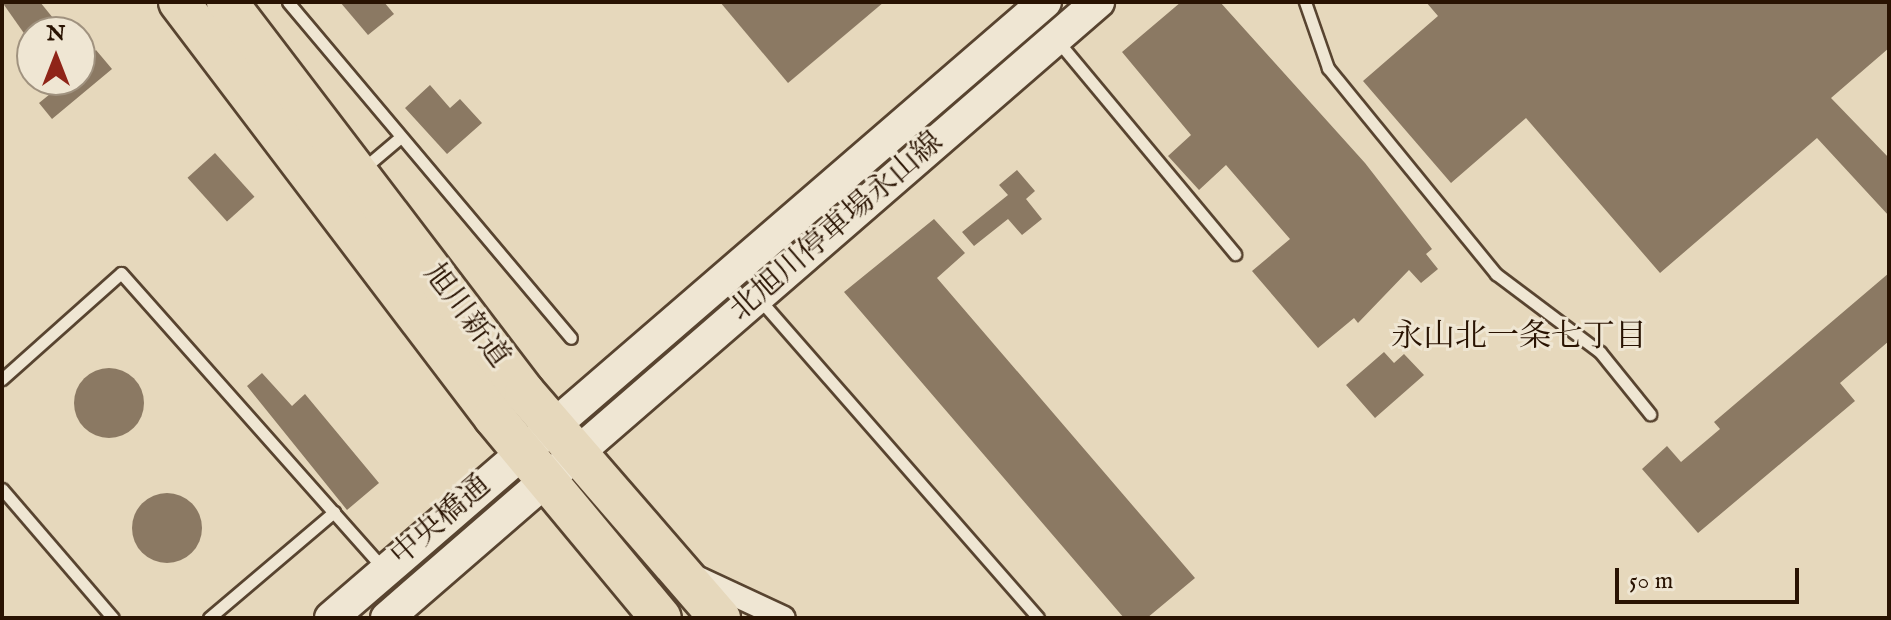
<!DOCTYPE html>
<html>
<head>
<meta charset="utf-8">
<style>
	body { margin:0 }
	#map { position:relative; width:1891px; height:620px; overflow:hidden; background:#e6d8bc; font-family:"IM FELL English","Noto Serif JP",serif }
	div>[style] { position:absolute }
	[style*='--x'] { left:calc(var(--x)*1px); top:calc(var(--y)*1px); width:calc(var(--w)*1px); rotate:calc(var(--a)*1deg) }
	.building>* { inset:0; background:#8b7963; transform-origin:0 0 }
	.round { border-radius:50% }
	.roads { filter:drop-shadow(2px 0 #584430) drop-shadow(-2px 0 #584430) drop-shadow(0 2px #584430) drop-shadow(0 -2px #584430) }
	.lane>* { height:11px; margin:-5.5px; padding:0 5.5px; transform-origin:5.5px; border-radius:5.5px; background:#efe6d3 }
	.street>* { height:22px; margin:-11px; padding:0 11px; transform-origin:11px; border-radius:11px; background:#efe6d3 }
	.secondary>* { height:32px; margin:-16px; padding:0 16px; transform-origin:16px; border-radius:16px; background:#efe6d3 }
	.highway>* { height:40px; margin:-20px; padding:0 20px; transform-origin:20px; border-radius:20px; background:#e6d8bc }
	span { translate:-50% -50%; white-space:nowrap; text-align:center; line-height:1.15; -webkit-text-stroke:6px #efe6d3; paint-order:stroke }
	.street-label { font-size:30px; color:#291302 }
	.neighbourhood-label { font-size:32px; color:#291302 }
	.frame { position:absolute; inset:0; border:4px solid #291302; pointer-events:none }
	.north { position:absolute; left:16px; top:16px; width:80px; height:80px; box-sizing:border-box; background:#efe6d3; border:2px solid #a0927f; border-radius:50%; rotate:0deg; font-size:22px; font-weight:700; line-height:32px; text-align:center; color:#291302 }
	.north::after { content:''; display:block; margin:auto; width:28px; height:36px; background:#8f2418; clip-path:polygon(50% 0,100% 100%,50% 72%,0 100%) }
	.scale { position:absolute; left:1615px; top:568px; width:184px; height:36px; box-sizing:border-box; border:4px solid #291302; border-top:0; padding-left:10px; font-size:24px; line-height:28px; white-space:nowrap; color:#291302; -webkit-text-stroke:6px #efe6d3; paint-order:stroke }
</style>
</head>
<body>
<div id="map">
	<div class="building">
		<div style="clip-path:polygon(2px 2px,40px 2px,53px 18px,28px 39px)"></div>
		<div style="clip-path:polygon(340px 2px,384px 2px,394px 14px,368px 35px)"></div>
		<div style="clip-path:polygon(720px 2px,884px 2px,788px 83px)"></div>
		<div style="clip-path:polygon(1181px 2px,1220px 2px,1365px 163px,1432px 249px,1426px 254px,1438px 269px,1421px 283px,1409px 270px,1358px 323px,1354px 318px,1318px 348px,1252px 271px,1290px 239px,1226px 165px,1199px 190px,1168px 156px,1191px 135px,1122px 52px)"></div>
		<div style="clip-path:polygon(1426px 2px,1889px 2px,1889px 48px,1831px 98px,1889px 158px,1889px 216px,1817px 138px,1660px 273px,1526px 118px,1451px 183px,1363px 81px,1438px 16px)"></div>
		<div style="clip-path:polygon(96px 50px,112px 69px,52px 119px,39px 103px,50px 94px,37px 80px,80px 80px,80px 64px)"></div>
		<div style="clip-path:polygon(430px 85px,450px 108px,460px 99px,482px 123px,447px 154px,405px 108px)"></div>
		<div style="left:215px;top:153px;width:59px;height:37px;rotate:48deg"></div>
		<div style="clip-path:polygon(1017px 170px,1035px 191px,1026px 199px,1042px 219px,1022px 235px,1008px 219px,974px 246px,962px 232px,1008px 195px,999px 185px)"></div>
		<div style="clip-path:polygon(934px 219px,965px 253px,937px 278px,1195px 578px,1147px 618px,1124px 618px,844px 292px)"></div>
		<div style="clip-path:polygon(1889px 273px,1889px 341px,1840px 383px,1855px 401px,1698px 533px,1642px 469px,1667px 446px,1681px 462px,1720px 429px,1714px 422px)"></div>
		<div style="clip-path:polygon(1384px 352px,1394px 363px,1404px 354px,1424px 375px,1375px 418px,1346px 385px)"></div>
		<div class="round" style="left:74px;top:368px;width:70px;height:70px"></div>
		<div style="clip-path:polygon(262px 373px,292px 406px,305px 394px,379px 483px,347px 510px,247px 386px)"></div>
		<div class="round" style="left:132px;top:493px;width:70px;height:70px"></div>
	</div>
	<div class="roads">
		<div class="lane">
			<div style="--x:288;--y:2;--w:439;--a:49.9"></div>
			<div style="--x:1305;--y:2;--w:70;--a:70.8"></div>
			<div style="--x:1328;--y:68;--w:266;--a:50.8"></div>
			<div style="--x:1496;--y:274;--w:130;--a:36.9"></div>
			<div style="--x:1600;--y:352;--w:80;--a:51.1"></div>
			<div style="--x:1056;--y:39;--w:280;--a:50.2"></div>
			<div style="--x:364;--y:168;--w:43;--a:-40.3"></div>
			<div style="--x:760;--y:300;--w:422;--a:48.8"></div>
			<div style="--x:2;--y:379;--w:159;--a:-41.7"></div>
			<div style="--x:121;--y:273;--w:397;--a:48.4"></div>
			<div style="--x:2;--y:489;--w:170;--a:49.3"></div>
			<div style="--x:209;--y:618;--w:164;--a:-40.3"></div>
		</div>
		<div class="street">
			<div style="--x:694;--y:576;--w:99;--a:25"></div>
		</div>
		<div class="secondary">
			<div style="--x:331;--y:618;--w:943;--a:-40.79"></div>
			<div style="--x:387;--y:618;--w:941;--a:-40.91"></div>
		</div>
		<div class="highway">
			<div style="--x:179;--y:2;--w:521;--a:52.8"></div>
			<div style="--x:494;--y:417;--w:261;--a:50.3"></div>
			<div style="--x:227;--y:2;--w:492;--a:52.7"></div>
			<div style="--x:525;--y:393;--w:298;--a:49.1"></div>
		</div>
	</div>
	<div class="street-label">
		<span style="left:837px;top:227px;rotate:-41deg">北旭川停車場永山線</span>
		<span style="left:466px;top:316px;rotate:53deg">旭川新道</span>
		<span style="left:441px;top:521px;rotate:-41deg">中央橋通</span>
	</div>
	<div class="neighbourhood-label">
		<span style="left:1519px;top:338px">永山北一条七丁目</span>
	</div>
	<div class="frame"></div>
	<div class="north">N</div>
	<div class="scale">50 m</div>
</div>
</body>
</html>
